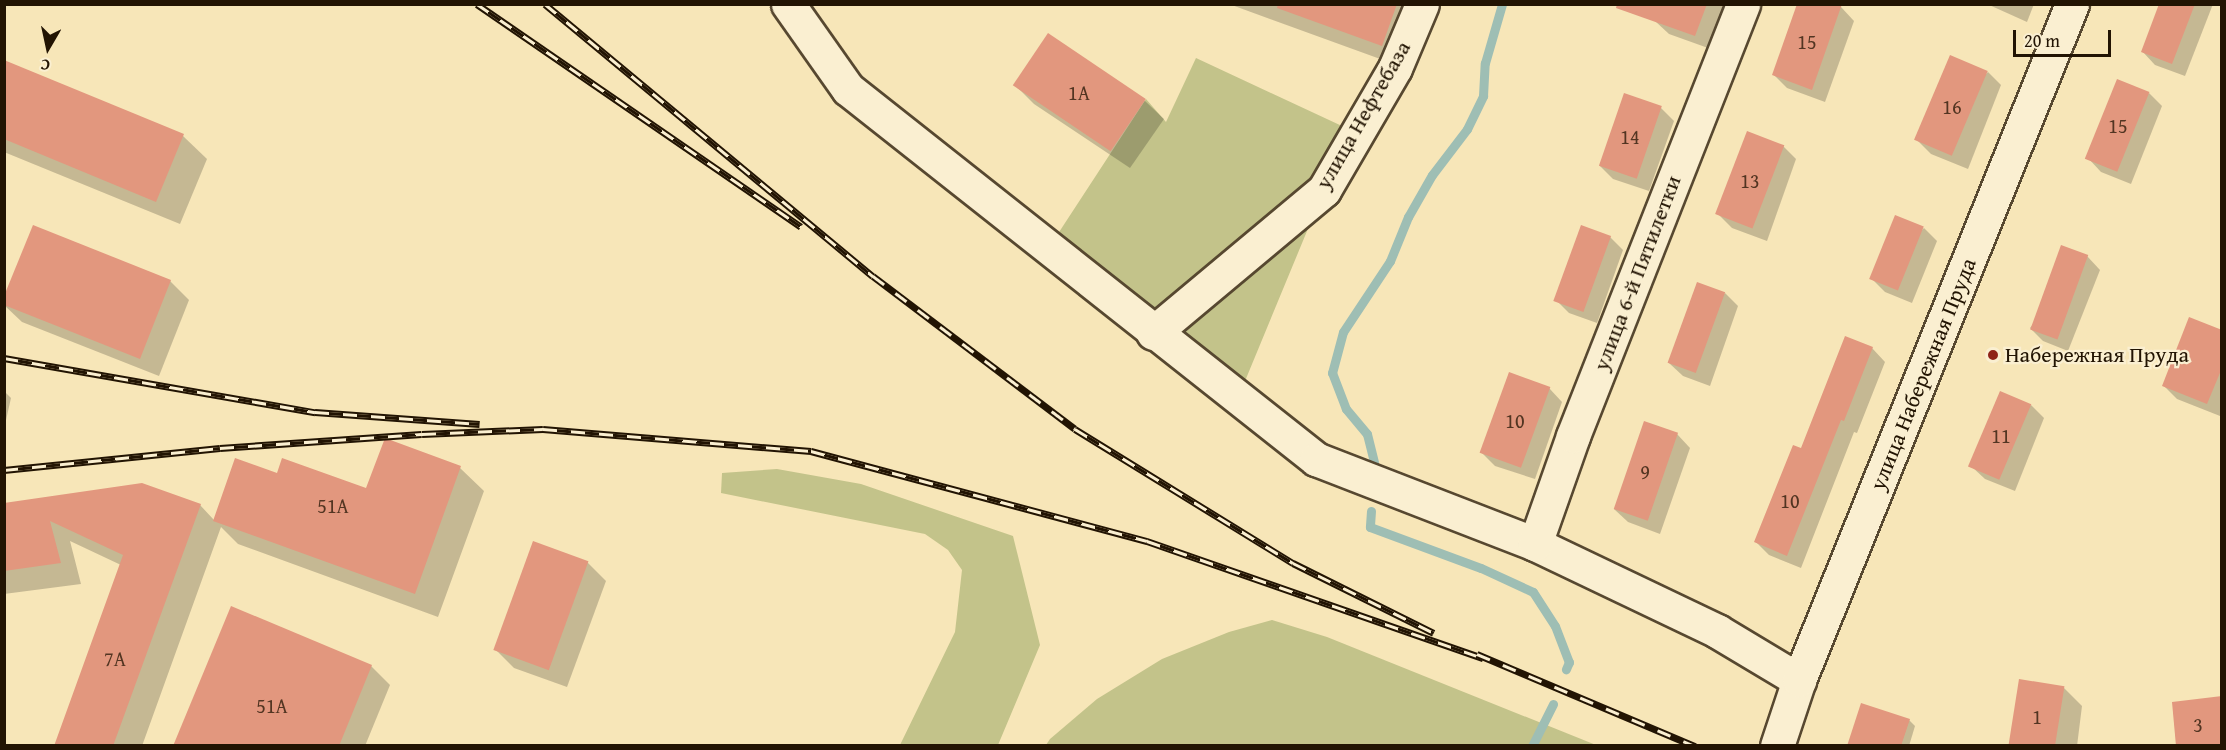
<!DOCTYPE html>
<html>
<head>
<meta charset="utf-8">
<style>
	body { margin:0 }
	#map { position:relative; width:2226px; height:750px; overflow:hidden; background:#f7e6b8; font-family:"Gentium Book Plus",serif }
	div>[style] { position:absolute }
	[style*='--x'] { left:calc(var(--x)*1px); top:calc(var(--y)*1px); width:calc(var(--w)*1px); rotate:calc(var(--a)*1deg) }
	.green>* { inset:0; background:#c3c38a }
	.shadow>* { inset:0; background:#0003 }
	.stream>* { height:9px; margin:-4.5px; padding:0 4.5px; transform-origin:4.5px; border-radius:4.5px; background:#9ebeb4 }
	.building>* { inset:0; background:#e2977e; transform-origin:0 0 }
	.roads { filter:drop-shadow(2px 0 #574830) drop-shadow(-2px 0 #574830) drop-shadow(0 2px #574830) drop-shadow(0 -2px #574830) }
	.street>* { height:33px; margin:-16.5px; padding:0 16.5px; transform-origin:16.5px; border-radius:16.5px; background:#faefd1 }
	.secondary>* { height:33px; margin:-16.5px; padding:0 16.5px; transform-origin:16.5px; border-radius:16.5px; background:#faefd1 }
	.rail>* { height:7px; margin-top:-3.5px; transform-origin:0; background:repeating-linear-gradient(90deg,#faefd1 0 14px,#221403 0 28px); box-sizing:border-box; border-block:2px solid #221403 }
	.dots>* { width:16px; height:16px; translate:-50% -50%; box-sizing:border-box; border:3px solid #faefd1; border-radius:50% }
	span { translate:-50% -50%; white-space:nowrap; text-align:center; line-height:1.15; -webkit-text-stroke:4.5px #faefd1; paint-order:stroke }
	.number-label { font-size:20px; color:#523522 }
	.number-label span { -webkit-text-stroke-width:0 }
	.street-label { font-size:22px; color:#221403 }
	.poi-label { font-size:22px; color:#221403 }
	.left { translate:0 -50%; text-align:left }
	.frame { position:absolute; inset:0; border:6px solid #221403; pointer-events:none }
	.north { position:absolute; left:18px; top:18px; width:60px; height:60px; -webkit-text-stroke:4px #faefd1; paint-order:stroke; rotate:189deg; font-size:16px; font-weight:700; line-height:24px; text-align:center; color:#221403 }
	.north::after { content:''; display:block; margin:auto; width:21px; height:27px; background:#221403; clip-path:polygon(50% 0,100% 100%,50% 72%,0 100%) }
	.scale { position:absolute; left:2013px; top:30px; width:98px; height:27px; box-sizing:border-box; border:3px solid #221403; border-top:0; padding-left:8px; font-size:18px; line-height:21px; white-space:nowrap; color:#221403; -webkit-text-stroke:4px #faefd1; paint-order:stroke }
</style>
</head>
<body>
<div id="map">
	<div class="green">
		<div style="clip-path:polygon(1196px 58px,1357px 133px,1324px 190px,1238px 398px,1048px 249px,1146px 99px,1166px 122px)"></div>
		<div style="clip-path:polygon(777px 469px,861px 484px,1013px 536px,1040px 645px,998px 745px,900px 745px,955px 632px,962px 570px,948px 550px,925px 534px,721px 493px,722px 473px)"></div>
		<div style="clip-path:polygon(1272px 620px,1327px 637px,1596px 745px,1046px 745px,1050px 739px,1097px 699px,1162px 659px,1229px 632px)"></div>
	</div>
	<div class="shadow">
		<div style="clip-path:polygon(1229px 4px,1428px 4px,1405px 68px)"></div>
		<div style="clip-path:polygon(1661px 4px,1724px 4px,1708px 48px,1669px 34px,1655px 21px)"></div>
		<div style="clip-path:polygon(1833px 4px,1841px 7px,1854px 21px,1825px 102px,1787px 88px,1774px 75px)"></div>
		<div style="clip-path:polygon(1987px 4px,2034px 4px,2027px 22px)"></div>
		<div style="clip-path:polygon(2161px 4px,2213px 4px,2185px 76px,2155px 65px,2142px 51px)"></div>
		<div style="clip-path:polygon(4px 62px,183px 136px,207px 159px,180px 224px,4px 152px)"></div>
		<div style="clip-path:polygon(1988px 72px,2001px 85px,1968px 169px,1931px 154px,1918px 141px)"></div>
		<div style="clip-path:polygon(1015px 85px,1145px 101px,1164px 119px,1130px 168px,1034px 104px)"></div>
		<div style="clip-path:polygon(2149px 93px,2162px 106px,2131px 184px,2101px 172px,2088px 158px)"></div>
		<div style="clip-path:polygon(1661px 108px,1674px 121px,1649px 191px,1613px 179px,1600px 166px)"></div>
		<div style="clip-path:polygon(1783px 146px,1796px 159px,1767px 241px,1732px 228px,1719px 215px)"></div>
		<div style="clip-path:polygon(1924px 228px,1937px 241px,1912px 303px,1885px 292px,1872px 279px)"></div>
		<div style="clip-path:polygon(1610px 237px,1623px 250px,1597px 323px,1569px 313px,1556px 300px)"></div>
		<div style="clip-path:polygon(2087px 256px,2100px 270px,2068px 351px,2043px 341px,2030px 328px)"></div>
		<div style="clip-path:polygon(170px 281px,189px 300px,159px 376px,22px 322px,4px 305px)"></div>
		<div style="clip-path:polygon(1725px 293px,1738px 306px,1710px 386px,1683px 376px,1669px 363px)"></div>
		<div style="clip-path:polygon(2222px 332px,2222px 413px,2220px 416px,2177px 399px,2164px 386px)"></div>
		<div style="clip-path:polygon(1872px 348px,1885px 362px,1857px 433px,1854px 432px,1801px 568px,1769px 555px,1756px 542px,1802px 450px)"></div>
		<div style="clip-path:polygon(1549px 388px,1562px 402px,1535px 479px,1495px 466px,1482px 453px)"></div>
		<div style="clip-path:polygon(4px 391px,11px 398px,4px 429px)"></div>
		<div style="clip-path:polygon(2031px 405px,2044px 418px,2015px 491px,1985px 479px,1971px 466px)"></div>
		<div style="clip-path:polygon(1677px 434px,1690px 448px,1660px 534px,1628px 522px,1614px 509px)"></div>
		<div style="clip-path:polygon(460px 468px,484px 491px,438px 617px,238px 544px,221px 527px,142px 746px,55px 746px,121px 565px,70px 541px,81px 584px,4px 594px,4px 505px,200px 505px,214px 520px,278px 475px,367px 490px)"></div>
		<div style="clip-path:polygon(587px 562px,606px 581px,567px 687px,514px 668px,495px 649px)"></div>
		<div style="clip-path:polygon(371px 666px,390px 685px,365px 746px,174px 746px)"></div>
		<div style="clip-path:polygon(2063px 687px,2082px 706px,2077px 746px,2011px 746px)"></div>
		<div style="clip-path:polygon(1909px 720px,1915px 726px,1909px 746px,1849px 746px)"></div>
	</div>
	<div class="stream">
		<div style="--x:1374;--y:462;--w:29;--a:-104"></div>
		<div style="--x:1367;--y:434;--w:33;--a:-130"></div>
		<div style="--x:1346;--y:409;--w:39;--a:-111"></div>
		<div style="--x:1332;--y:373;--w:42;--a:-75"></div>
		<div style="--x:1343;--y:332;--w:85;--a:-56.5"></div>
		<div style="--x:1390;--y:261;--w:48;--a:-67.8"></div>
		<div style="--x:1408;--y:217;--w:48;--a:-60.3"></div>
		<div style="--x:1432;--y:175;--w:58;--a:-52.7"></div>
		<div style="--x:1467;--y:129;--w:37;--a:-64"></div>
		<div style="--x:1483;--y:96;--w:33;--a:-87"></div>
		<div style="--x:1485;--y:63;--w:61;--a:-73.9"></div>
		<div style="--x:1371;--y:511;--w:16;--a:94"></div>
		<div style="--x:1370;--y:527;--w:118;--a:20.3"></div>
		<div style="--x:1481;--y:568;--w:57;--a:24.8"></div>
		<div style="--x:1533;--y:592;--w:40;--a:57.1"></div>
		<div style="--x:1555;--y:626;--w:39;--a:69"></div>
		<div style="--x:1569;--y:662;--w:8;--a:113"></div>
		<div style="--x:1532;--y:746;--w:47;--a:-63.4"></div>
	</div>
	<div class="building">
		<div style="clip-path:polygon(1278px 4px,1397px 4px,1382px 46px,1277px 8px)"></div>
		<div style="clip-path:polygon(1617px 4px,1707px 4px,1695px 36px,1616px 8px)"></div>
		<div style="clip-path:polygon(1797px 4px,1842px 4px,1812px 90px,1772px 75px)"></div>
		<div style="clip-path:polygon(2159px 4px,2195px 4px,2172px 64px,2141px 52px)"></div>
		<div style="left:1048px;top:33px;width:118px;height:63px;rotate:34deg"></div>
		<div style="left:1950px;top:55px;width:41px;height:92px;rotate:23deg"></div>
		<div style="clip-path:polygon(4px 60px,184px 134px,156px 202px,4px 139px)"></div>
		<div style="left:2117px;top:79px;width:35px;height:86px;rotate:22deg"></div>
		<div style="left:1624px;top:93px;width:40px;height:77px;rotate:19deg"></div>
		<div style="left:1747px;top:131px;width:40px;height:89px;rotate:21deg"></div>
		<div style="left:1895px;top:215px;width:31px;height:69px;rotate:22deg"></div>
		<div style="clip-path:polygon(33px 225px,171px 280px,140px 359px,4px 305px,4px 296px)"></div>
		<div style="left:1581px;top:225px;width:32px;height:81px;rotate:20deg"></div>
		<div style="left:2061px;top:245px;width:29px;height:90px;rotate:20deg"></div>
		<div style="left:1697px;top:282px;width:30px;height:86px;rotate:20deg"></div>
		<div style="clip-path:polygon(2189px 317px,2222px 330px,2222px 368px,2207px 404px,2162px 386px)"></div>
		<div style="clip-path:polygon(1845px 336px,1873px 347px,1844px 421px,1841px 420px,1787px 556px,1754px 542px,1793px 445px,1801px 448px)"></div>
		<div style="left:1509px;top:372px;width:44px;height:86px;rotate:20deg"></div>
		<div style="left:2000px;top:391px;width:34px;height:82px;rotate:23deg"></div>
		<div style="left:1644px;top:421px;width:36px;height:93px;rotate:19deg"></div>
		<div style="clip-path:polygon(385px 438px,461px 466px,415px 594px,213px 521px,235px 458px,277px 473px,282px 458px,366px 488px)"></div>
		<div style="clip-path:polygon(142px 483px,201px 504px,113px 746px,54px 746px,123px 555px,50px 521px,61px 563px,4px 571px,4px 503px)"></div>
		<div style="left:533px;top:541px;width:59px;height:116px;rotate:20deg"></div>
		<div style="clip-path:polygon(231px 606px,372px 665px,339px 746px,173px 746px)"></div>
		<div style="left:2019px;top:679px;width:46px;height:68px;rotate:9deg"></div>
		<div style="clip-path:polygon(2222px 696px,2222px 746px,2176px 746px,2172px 702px)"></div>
		<div style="clip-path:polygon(1861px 703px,1910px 719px,1901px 746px,1847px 746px)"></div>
	</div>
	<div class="roads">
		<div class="street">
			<div style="--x:788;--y:4;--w:104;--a:54.8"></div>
			<div style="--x:848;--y:89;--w:597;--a:38.33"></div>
			<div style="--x:1316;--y:459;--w:235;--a:21.2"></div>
			<div style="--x:1535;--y:544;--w:202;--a:25.5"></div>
			<div style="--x:1717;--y:631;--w:96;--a:30.9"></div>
			<div style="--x:1153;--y:333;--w:223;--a:-39.9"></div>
			<div style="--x:1324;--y:190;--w:141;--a:-59.8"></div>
			<div style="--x:1395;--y:68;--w:69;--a:-67.1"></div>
			<div style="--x:1535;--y:544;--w:114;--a:-70.6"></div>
			<div style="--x:1573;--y:436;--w:464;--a:-68.5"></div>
		</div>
		<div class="secondary">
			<div style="--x:1777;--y:746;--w:70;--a:-71.6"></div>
			<div style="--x:1799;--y:680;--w:729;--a:-68.01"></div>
		</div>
	</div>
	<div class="rail">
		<div style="--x:477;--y:4;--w:393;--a:34.5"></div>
		<div style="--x:545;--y:4;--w:426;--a:39.7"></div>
		<div style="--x:873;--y:276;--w:253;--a:37.1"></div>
		<div style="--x:1075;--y:429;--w:256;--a:31.6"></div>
		<div style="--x:1293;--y:563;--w:157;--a:26.4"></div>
		<div style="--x:4;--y:358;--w:316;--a:9.9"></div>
		<div style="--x:315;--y:412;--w:165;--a:4.2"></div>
		<div style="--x:4;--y:470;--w:217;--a:-5.8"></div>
		<div style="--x:220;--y:448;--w:202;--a:-4"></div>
		<div style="--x:422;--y:434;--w:121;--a:-2.4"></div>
		<div style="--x:543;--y:429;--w:269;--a:4.7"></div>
		<div style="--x:811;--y:451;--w:348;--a:15"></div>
		<div style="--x:1147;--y:541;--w:356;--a:19.2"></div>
		<div style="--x:1477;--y:654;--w:237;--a:22.9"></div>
	</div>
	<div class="dots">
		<div style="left:1993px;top:355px;background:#8f2418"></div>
	</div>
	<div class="number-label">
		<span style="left:1807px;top:41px">15</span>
		<span style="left:1079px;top:92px">1А</span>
		<span style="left:1952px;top:106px">16</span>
		<span style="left:2118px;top:125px">15</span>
		<span style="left:1630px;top:136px">14</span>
		<span style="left:1750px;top:180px">13</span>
		<span style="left:1515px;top:420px">10</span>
		<span style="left:2001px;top:435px">11</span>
		<span style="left:1645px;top:471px">9</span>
		<span style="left:1790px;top:500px">10</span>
		<span style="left:333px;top:505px">51А</span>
		<span style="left:115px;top:658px">7А</span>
		<span style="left:272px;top:705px">51А</span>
		<span style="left:2037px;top:716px">1</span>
		<span style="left:2198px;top:724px">3</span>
	</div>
	<div class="street-label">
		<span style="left:1363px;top:115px;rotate:-60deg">улица Нефтебаза</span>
		<span style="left:1637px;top:273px;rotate:-69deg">улица 6-й Пятилетки</span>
		<span style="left:1923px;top:374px;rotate:-68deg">улица Набережная Пруда</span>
	</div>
	<div class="poi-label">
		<span class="left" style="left:2005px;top:355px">Набережная Пруда</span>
	</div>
	<div class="frame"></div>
	<div class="north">С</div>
	<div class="scale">20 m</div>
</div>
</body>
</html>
